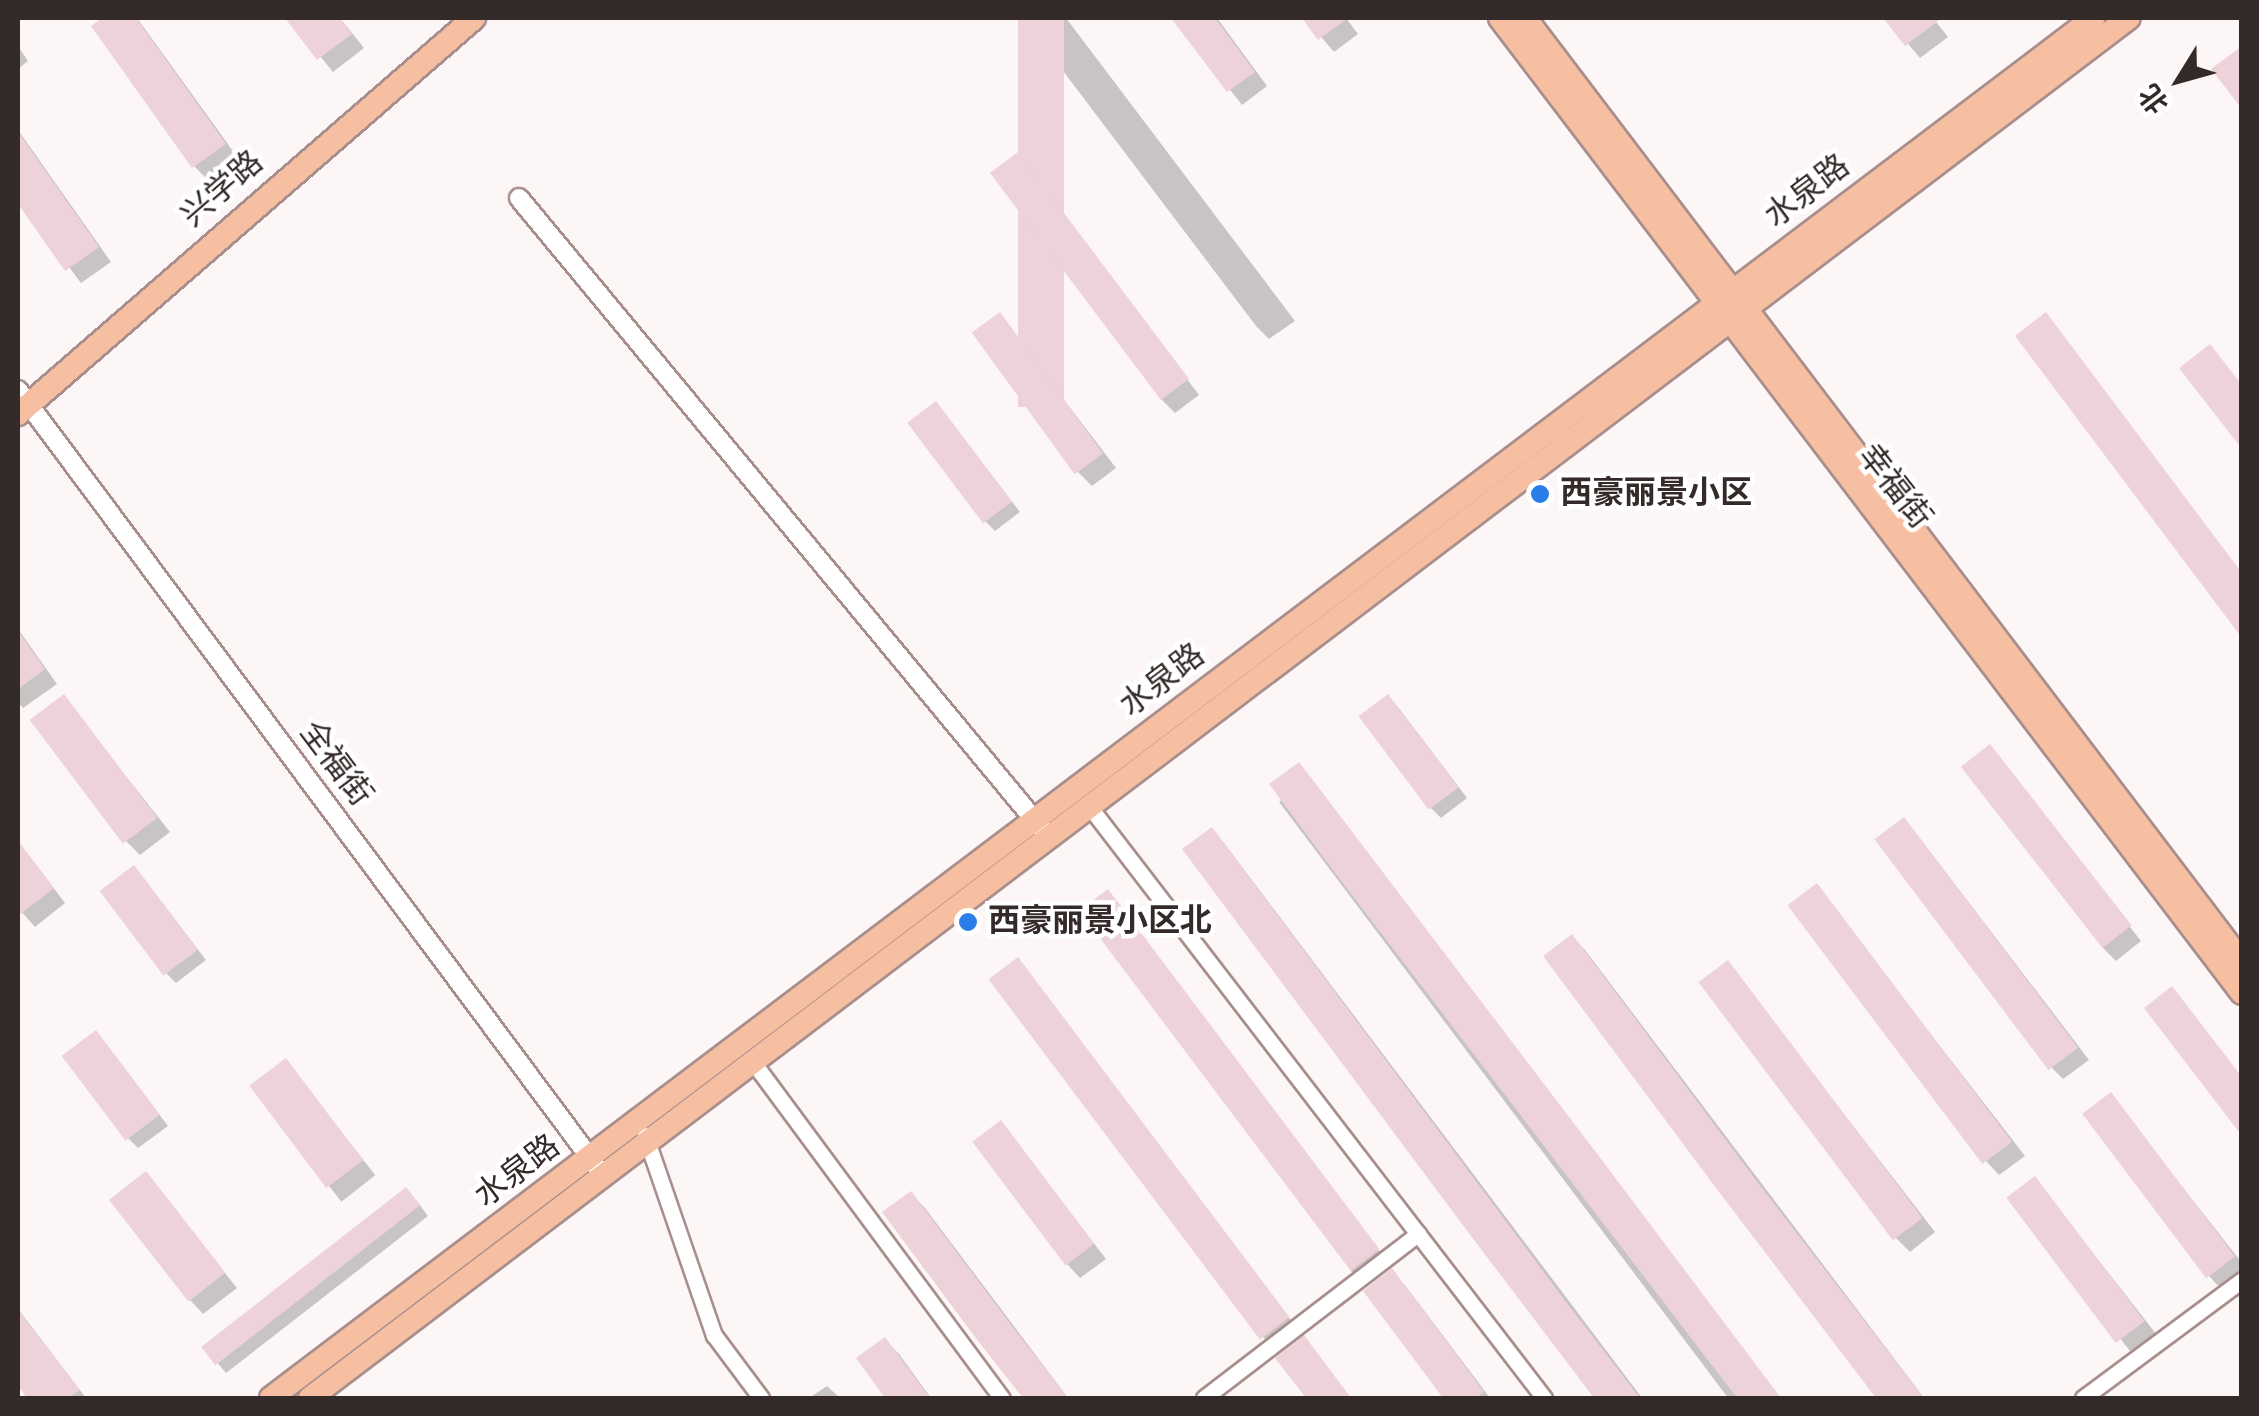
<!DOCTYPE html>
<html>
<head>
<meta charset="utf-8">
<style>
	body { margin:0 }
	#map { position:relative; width:2259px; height:1416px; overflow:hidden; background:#fcf6f6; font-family:Spectral,"Noto Sans SC",serif }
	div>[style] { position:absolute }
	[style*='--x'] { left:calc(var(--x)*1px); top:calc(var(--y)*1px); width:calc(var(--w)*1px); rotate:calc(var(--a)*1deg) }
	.shadow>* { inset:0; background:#0003; transform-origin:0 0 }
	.building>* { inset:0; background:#edd2da; transform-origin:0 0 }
	.roads { filter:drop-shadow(2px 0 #a88e8c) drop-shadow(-2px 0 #a88e8c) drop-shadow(0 2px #a88e8c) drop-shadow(0 -2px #a88e8c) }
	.minor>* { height:15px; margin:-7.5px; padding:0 7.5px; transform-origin:7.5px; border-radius:7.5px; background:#fff }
	.tertiary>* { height:18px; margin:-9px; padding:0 9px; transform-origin:9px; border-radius:9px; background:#fff }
	.primary>* { height:22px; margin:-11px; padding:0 11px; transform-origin:11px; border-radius:11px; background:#f7bfa1 }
	.dots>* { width:28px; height:28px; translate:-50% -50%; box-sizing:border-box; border:5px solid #fff; border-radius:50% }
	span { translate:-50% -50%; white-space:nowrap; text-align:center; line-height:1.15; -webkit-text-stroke:9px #fff; paint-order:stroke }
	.street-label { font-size:32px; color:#342a29 }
	.poi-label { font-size:32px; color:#342a29; font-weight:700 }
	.left { translate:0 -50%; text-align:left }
	.frame { position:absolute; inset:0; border:20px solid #342a29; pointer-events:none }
	.north { position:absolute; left:2129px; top:30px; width:100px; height:100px; -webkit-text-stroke:8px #fff; paint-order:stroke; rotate:233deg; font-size:28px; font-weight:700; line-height:40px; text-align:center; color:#342a29 }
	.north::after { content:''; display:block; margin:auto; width:35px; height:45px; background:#342a29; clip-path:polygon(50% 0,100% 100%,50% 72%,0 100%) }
</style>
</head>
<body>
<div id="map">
	<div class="shadow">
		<div style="clip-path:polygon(107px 18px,137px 18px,238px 158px,208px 180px,194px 166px,94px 26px)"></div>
		<div style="clip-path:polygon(289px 18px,340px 18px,364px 48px,333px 72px)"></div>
		<div style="clip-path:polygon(1023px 18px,1066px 18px,1295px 321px,1269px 339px,1256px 326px)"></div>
		<div style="clip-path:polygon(1174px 18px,1217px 18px,1267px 86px,1242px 105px)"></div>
		<div style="clip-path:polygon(1305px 18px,1346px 18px,1358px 34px,1334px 52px)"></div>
		<div style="clip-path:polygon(1886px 18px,1933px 18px,1948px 37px,1920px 58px)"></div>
		<div style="clip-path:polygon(18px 46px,28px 61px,18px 69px)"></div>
		<div style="clip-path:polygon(18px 130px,111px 262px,81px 283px,18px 199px)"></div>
		<div style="clip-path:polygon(1018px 155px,1199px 395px,1175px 413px,1161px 399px)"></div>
		<div style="clip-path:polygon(1000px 316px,1116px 468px,1092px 486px,1078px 472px)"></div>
		<div style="clip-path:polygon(945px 414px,1020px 512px,995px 531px,985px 521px)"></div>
		<div style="clip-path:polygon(18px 629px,57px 684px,23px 708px,18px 702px)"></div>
		<div style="clip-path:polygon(64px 698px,170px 832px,140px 855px,126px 841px)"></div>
		<div style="clip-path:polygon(1398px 707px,1467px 798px,1441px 818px,1431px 808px)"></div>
		<div style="clip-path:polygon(1989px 747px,2141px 941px,2116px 961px,2102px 947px)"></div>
		<div style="left:1311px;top:778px;width:777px;height:40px;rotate:53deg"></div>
		<div style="clip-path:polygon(1211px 830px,1224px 843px,1642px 1398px,1598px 1398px,1185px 849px)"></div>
		<div style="clip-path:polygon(1915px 832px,2089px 1060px,2063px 1079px,2051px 1067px)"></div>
		<div style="clip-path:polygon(18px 841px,65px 903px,35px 927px,18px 908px)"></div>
		<div style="clip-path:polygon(144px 879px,206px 960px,176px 983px,166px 973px)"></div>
		<div style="clip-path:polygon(1816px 886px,2025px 1156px,1999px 1175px,1986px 1161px)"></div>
		<div style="clip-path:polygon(1108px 892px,1389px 1264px,1364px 1284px,1351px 1271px)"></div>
		<div style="clip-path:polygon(1572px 937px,1585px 950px,1924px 1398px,1879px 1398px,1547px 956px)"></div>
		<div style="clip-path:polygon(1018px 960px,1300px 1332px,1276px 1351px,1264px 1338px)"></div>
		<div style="clip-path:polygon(1727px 963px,1935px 1232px,1910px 1252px,1896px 1238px)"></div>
		<div style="clip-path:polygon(106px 1044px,168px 1126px,138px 1148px,128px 1138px)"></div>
		<div style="left:286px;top:1061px;width:145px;height:43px;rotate:52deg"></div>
		<div style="clip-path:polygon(2110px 1095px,2242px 1263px,2242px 1275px,2222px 1290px,2209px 1276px)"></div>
		<div style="clip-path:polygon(1001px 1123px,1106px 1259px,1080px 1278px,1067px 1264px)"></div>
		<div style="clip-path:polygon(146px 1175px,237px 1288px,203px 1314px,190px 1300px)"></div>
		<div style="left:2035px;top:1179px;width:199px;height:31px;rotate:52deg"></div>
		<div style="clip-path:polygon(911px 1194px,925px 1208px,1068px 1398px,1025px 1398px,886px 1213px)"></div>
		<div style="clip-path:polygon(416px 1200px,428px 1216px,226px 1373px,204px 1347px)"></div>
		<div style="clip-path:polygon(1404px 1284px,1490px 1398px,1446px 1398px,1366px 1291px)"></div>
		<div style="clip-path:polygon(18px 1309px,86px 1398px,30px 1398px,18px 1382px)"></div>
		<div style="clip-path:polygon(885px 1340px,899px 1354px,931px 1398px,888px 1398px,859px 1359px)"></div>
		<div style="clip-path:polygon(827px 1386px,840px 1398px,809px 1398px)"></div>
	</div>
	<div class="building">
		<div style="clip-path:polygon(102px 18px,136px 18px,226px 144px,192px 168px,91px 26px)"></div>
		<div style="clip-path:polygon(285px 18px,340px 18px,352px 34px,317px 60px)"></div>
		<div style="left:1018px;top:18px;width:46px;height:389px"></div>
		<div style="clip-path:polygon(1171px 18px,1215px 18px,1255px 72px,1227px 92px)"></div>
		<div style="clip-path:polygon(1302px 18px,1348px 18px,1318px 40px)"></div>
		<div style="clip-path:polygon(1883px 18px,1942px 18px,1905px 46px)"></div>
		<div style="clip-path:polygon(2242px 46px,2242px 109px,2211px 69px)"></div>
		<div style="clip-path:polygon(18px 132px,99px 247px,65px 271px,18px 204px)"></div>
		<div style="left:1018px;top:152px;width:284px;height:35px;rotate:53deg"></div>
		<div style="left:1000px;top:312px;width:175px;height:35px;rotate:54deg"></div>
		<div style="clip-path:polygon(2046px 312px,2242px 573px,2242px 638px,2015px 336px)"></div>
		<div style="clip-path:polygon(2210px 344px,2242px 385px,2242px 449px,2179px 368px)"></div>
		<div style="left:936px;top:401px;width:126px;height:36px;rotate:53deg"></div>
		<div style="clip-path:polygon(18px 631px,45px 669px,18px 689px)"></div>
		<div style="left:64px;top:694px;width:155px;height:43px;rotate:53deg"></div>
		<div style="left:1388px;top:694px;width:117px;height:37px;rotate:53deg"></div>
		<div style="left:1990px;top:744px;width:230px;height:37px;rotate:52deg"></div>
		<div style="clip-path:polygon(1299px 762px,1592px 1147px,1781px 1398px,1737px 1398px,1339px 878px,1269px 784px)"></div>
		<div style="left:1904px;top:817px;width:289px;height:37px;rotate:53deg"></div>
		<div style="clip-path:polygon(1212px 827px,1566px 1302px,1640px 1398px,1594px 1398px,1471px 1236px,1182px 849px)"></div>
		<div style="clip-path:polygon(18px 841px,54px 888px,18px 916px)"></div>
		<div style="left:134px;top:865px;width:106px;height:43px;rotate:53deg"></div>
		<div style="left:1817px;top:883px;width:324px;height:37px;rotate:53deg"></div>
		<div style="left:1108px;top:889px;width:451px;height:36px;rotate:53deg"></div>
		<div style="clip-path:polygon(1572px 934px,1758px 1183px,1924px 1398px,1876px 1398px,1716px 1188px,1543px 956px)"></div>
		<div style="left:1018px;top:957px;width:451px;height:37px;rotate:53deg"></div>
		<div style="left:1728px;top:960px;width:323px;height:37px;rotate:53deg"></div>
		<div style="clip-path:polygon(2172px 986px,2242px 1077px,2242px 1136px,2144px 1008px)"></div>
		<div style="left:96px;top:1030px;width:106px;height:43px;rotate:53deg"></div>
		<div style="left:286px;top:1058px;width:128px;height:46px;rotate:53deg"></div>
		<div style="left:2111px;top:1092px;width:206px;height:36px;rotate:53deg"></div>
		<div style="left:1001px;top:1120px;width:155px;height:36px;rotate:53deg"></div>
		<div style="left:146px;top:1171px;width:129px;height:47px;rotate:52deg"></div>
		<div style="left:2035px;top:1176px;width:182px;height:36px;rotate:53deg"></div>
		<div style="left:406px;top:1187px;width:23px;height:260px;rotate:52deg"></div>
		<div style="clip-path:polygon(911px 1191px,1015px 1330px,1068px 1398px,1023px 1398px,975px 1337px,882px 1212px)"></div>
		<div style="clip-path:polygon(1392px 1268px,1484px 1392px,1475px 1398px,1443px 1398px,1363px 1291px)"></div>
		<div style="clip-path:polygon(18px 1310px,80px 1390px,69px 1398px,27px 1398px,18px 1386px)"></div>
		<div style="clip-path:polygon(1304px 1335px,1351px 1398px,1306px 1398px,1275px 1358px)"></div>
		<div style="clip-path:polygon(885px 1337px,930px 1398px,885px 1398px,856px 1358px)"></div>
	</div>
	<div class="roads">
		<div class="minor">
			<div style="--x:1089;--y:806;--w:747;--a:52.45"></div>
			<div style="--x:753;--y:1062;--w:418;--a:53.5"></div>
			<div style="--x:645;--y:1135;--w:212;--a:71"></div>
			<div style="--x:714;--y:1335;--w:79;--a:53.3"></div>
			<div style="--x:1204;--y:1398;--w:270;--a:-37.5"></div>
			<div style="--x:2083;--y:1398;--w:198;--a:-36.6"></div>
		</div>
		<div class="tertiary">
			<div style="--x:519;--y:198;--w:820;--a:50.35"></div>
			<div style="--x:18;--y:390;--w:969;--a:53.31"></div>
		</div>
		<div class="primary">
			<div style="--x:1500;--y:18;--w:1225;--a:52.73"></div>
			<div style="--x:1525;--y:18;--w:1185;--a:52.78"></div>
			<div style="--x:18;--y:414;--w:604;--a:-40.97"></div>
			<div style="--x:271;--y:1398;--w:2286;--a:-37.13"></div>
			<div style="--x:310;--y:1398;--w:2283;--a:-37.19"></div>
		</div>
	</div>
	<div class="dots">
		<div style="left:1540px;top:494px;background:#2a7ee8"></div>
		<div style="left:968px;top:922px;background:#2a7ee8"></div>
	</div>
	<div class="street-label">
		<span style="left:223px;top:190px;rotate:-41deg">兴学路</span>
		<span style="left:1808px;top:192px;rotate:-37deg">水泉路</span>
		<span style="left:1894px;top:487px;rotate:52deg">幸福街</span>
		<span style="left:1163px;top:681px;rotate:-37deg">水泉路</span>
		<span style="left:335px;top:764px;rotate:53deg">全福街</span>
		<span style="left:518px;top:1172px;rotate:-37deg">水泉路</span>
	</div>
	<div class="poi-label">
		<span class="left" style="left:1560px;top:494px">西豪丽景小区</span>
		<span class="left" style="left:988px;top:922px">西豪丽景小区北</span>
	</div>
	<div class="frame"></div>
	<div class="north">北</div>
</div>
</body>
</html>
